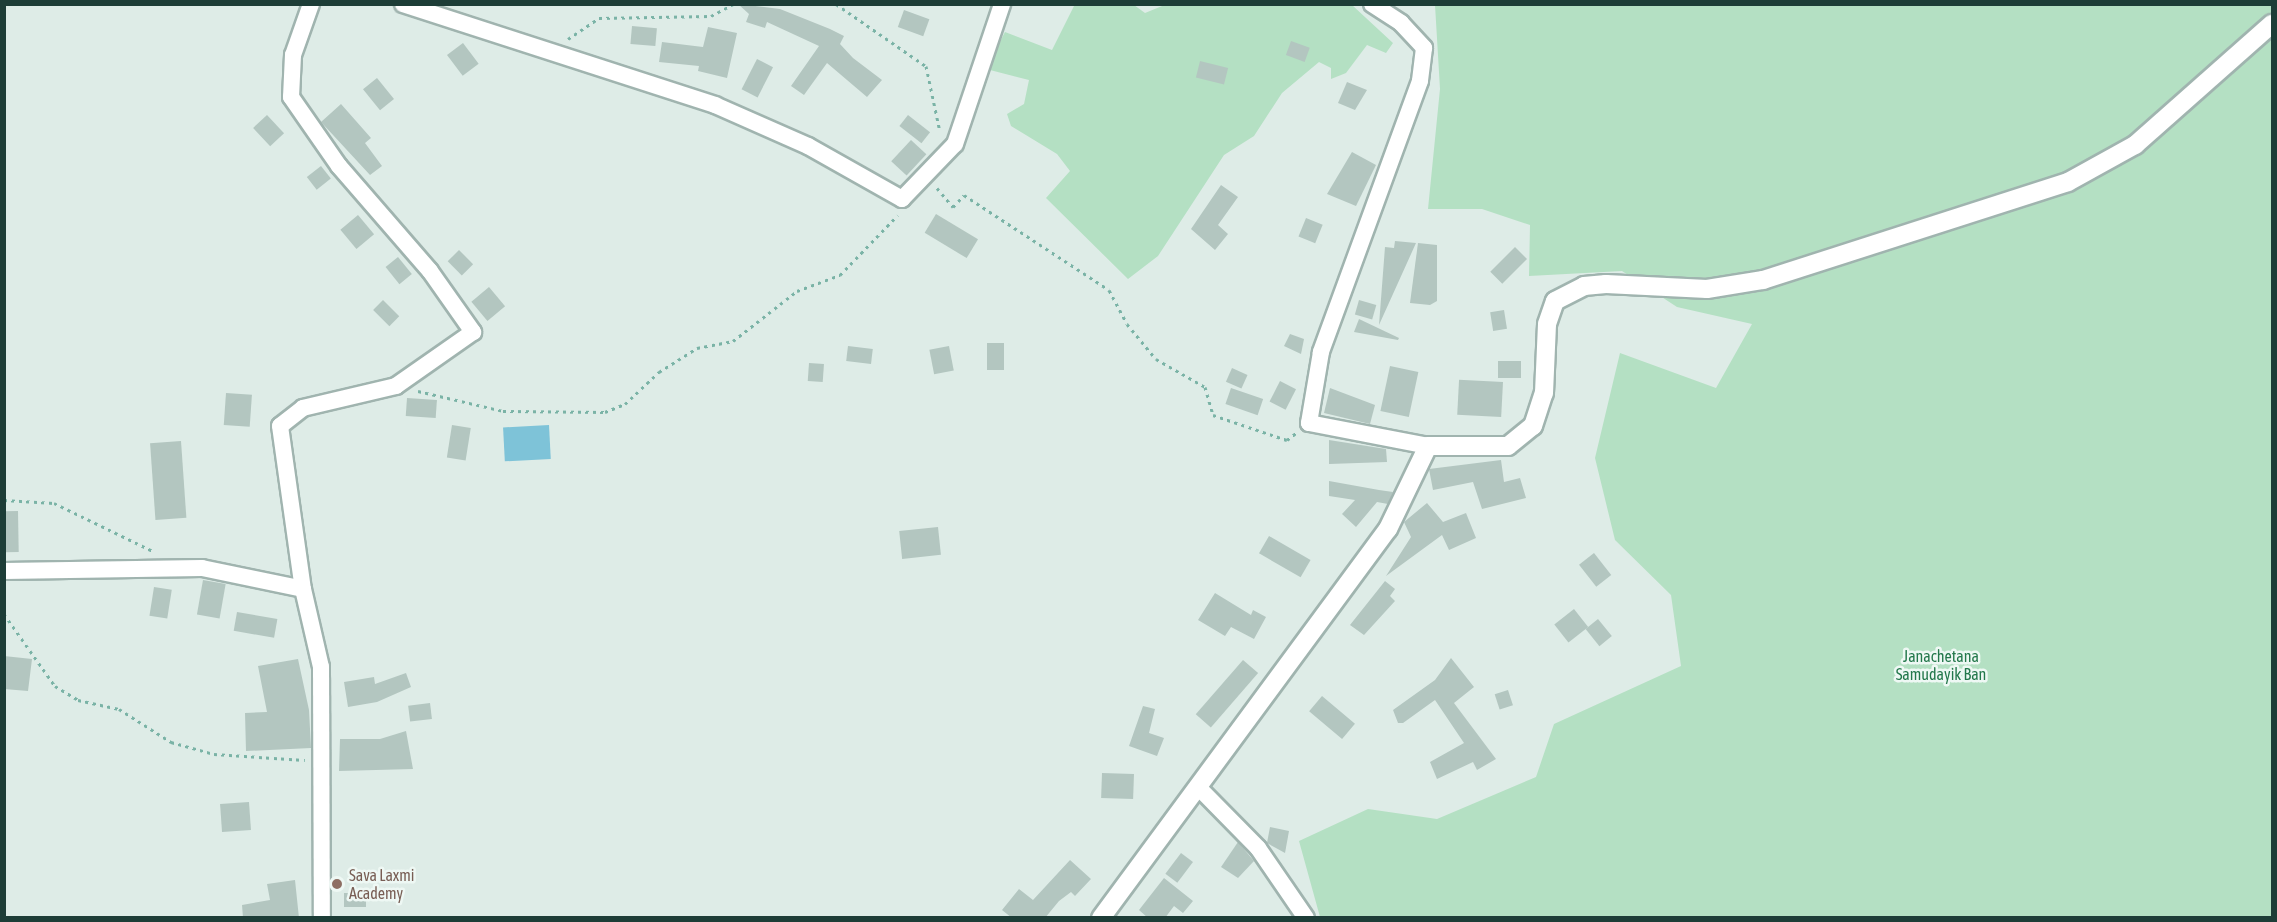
<!DOCTYPE html>
<html>
<head>
<meta charset="utf-8">
<style>
	body { margin:0 }
	#map { position:relative; width:2277px; height:922px; overflow:hidden; background:#deece7; font-family:"Asap Condensed",sans-serif }
	div>[style] { position:absolute }
	[style*='--x'] { left:calc(var(--x)*1px); top:calc(var(--y)*1px); width:calc(var(--w)*1px); rotate:calc(var(--a)*1deg) }
	.green>* { inset:0; background:#b4e0c3 }
	.water>* { inset:0; background:#7ec3d8; transform-origin:0 0 }
	.building>* { inset:0; background:#b3c6c0; transform-origin:0 0 }
	.path>* { height:3px; margin-top:-1.5px; transform-origin:0; background:repeating-linear-gradient(90deg,#7ab3a6 0 3px,transparent 0 7.5px) }
	.roads { filter:drop-shadow(2px 0 #a0b4af) drop-shadow(-2px 0 #a0b4af) drop-shadow(0 2px #a0b4af) drop-shadow(0 -2px #a0b4af) }
	.minor>* { height:16px; margin:-8px; padding:0 8px; transform-origin:8px; border-radius:8px; background:#fff }
	.tertiary>* { height:18px; margin:-9px; padding:0 9px; transform-origin:9px; border-radius:9px; background:#fff }
	.dots>* { width:16px; height:16px; translate:-50% -50%; box-sizing:border-box; border:3px solid #eef8f4; border-radius:50% }
	span { translate:-50% -50%; white-space:nowrap; text-align:center; line-height:1.15; -webkit-text-stroke:5px #eef8f4; paint-order:stroke }
	.park-label { font-size:16px; color:#23784b }
	.education-label { font-size:16px; color:#785e54 }
	.left { translate:0 -50%; text-align:left }
	.frame { position:absolute; inset:0; border:6px solid #1d3d37; pointer-events:none }
</style>
</head>
<body>
<div id="map">
	<div class="green">
		<div style="clip-path:polygon(1075px 4px,1134px 5px,1145px 13px,1167px 4px,1352px 5px,1393px 43px,1386px 53px,1367px 45px,1346px 73px,1331px 79px,1331px 68px,1319px 62px,1282px 93px,1254px 136px,1224px 155px,1158px 256px,1128px 279px,1046px 198px,1070px 171px,1057px 154px,1011px 126px,1007px 114px,1024px 104px,1029px 80px,990px 70px,989px 63px,1005px 32px,1052px 50px)"></div>
		<div style="clip-path:polygon(1435px 5px,2272px 5px,2272px 917px,1320px 917px,1299px 841px,1368px 809px,1437px 819px,1536px 777px,1554px 724px,1681px 666px,1671px 595px,1615px 540px,1595px 458px,1620px 353px,1716px 388px,1752px 324px,1677px 307px,1622px 271px,1529px 276px,1530px 225px,1482px 209px,1428px 209px,1440px 89px)"></div>
	</div>
	<div class="water">
		<div style="left:549px;top:425px;width:34px;height:46px;rotate:87deg"></div>
	</div>
	<div class="building">
		<div style="clip-path:polygon(738px 4px,780px 9px,830px 29px,844px 36px,840px 44px,853px 58px,882px 80px,867px 97px,827px 63px,804px 95px,791px 86px,819px 46px,767px 22px,765px 28px,746px 22px,749px 14px)"></div>
		<div style="left:904px;top:10px;width:27px;height:18px;rotate:20deg"></div>
		<div style="left:632px;top:26px;width:25px;height:18px;rotate:5deg"></div>
		<div style="clip-path:polygon(708px 27px,737px 33px,727px 78px,698px 71px,699px 66px,659px 62px,662px 42px,703px 47px)"></div>
		<div style="left:1291px;top:41px;width:20px;height:15px;rotate:20deg"></div>
		<div style="left:463px;top:43px;width:26px;height:20px;rotate:53deg"></div>
		<div style="left:757px;top:59px;width:18px;height:34px;rotate:27deg"></div>
		<div style="left:1200px;top:61px;width:29px;height:17px;rotate:14deg"></div>
		<div style="left:377px;top:78px;width:27px;height:18px;rotate:51deg"></div>
		<div style="clip-path:polygon(1347px 82px,1367px 90px,1355px 110px,1338px 103px)"></div>
		<div style="clip-path:polygon(341px 104px,371px 138px,365px 143px,382px 166px,370px 175px,321px 122px)"></div>
		<div style="left:267px;top:115px;width:25px;height:19px;rotate:47deg"></div>
		<div style="left:908px;top:115px;width:28px;height:14px;rotate:38deg"></div>
		<div style="left:911px;top:140px;width:21px;height:29px;rotate:43deg"></div>
		<div style="clip-path:polygon(1352px 152px,1376px 165px,1356px 206px,1327px 194px)"></div>
		<div style="left:321px;top:166px;width:16px;height:18px;rotate:52deg"></div>
		<div style="clip-path:polygon(1221px 185px,1238px 197px,1218px 225px,1228px 234px,1215px 250px,1191px 229px)"></div>
		<div style="left:936px;top:214px;width:49px;height:22px;rotate:31deg"></div>
		<div style="left:358px;top:215px;width:25px;height:23px;rotate:50deg"></div>
		<div style="left:1306px;top:218px;width:18px;height:20px;rotate:22deg"></div>
		<div style="clip-path:polygon(1395px 241px,1416px 243px,1379px 325px,1385px 247px,1394px 248px)"></div>
		<div style="clip-path:polygon(1418px 243px,1437px 245px,1437px 301px,1430px 305px,1410px 303px)"></div>
		<div style="left:1515px;top:247px;width:17px;height:35px;rotate:45deg"></div>
		<div style="left:459px;top:250px;width:20px;height:16px;rotate:45deg"></div>
		<div style="left:398px;top:257px;width:22px;height:16px;rotate:51deg"></div>
		<div style="left:489px;top:287px;width:25px;height:23px;rotate:50deg"></div>
		<div style="left:383px;top:300px;width:23px;height:14px;rotate:45deg"></div>
		<div style="left:1359px;top:300px;width:18px;height:15px;rotate:16deg"></div>
		<div style="left:1504px;top:310px;width:19px;height:14px;rotate:81deg"></div>
		<div style="clip-path:polygon(1359px 319px,1399px 338px,1398px 340px,1354px 332px)"></div>
		<div style="clip-path:polygon(1290px 334px,1304px 339px,1301px 354px,1284px 346px)"></div>
		<div style="left:987px;top:343px;width:17px;height:27px"></div>
		<div style="left:848px;top:346px;width:25px;height:15px;rotate:7deg"></div>
		<div style="left:949px;top:346px;width:25px;height:20px;rotate:79deg"></div>
		<div style="left:1498px;top:361px;width:23px;height:17px"></div>
		<div style="left:809px;top:363px;width:15px;height:18px;rotate:4deg"></div>
		<div style="left:1390px;top:366px;width:29px;height:46px;rotate:12deg"></div>
		<div style="left:1232px;top:368px;width:17px;height:15px;rotate:24deg"></div>
		<div style="left:1280px;top:381px;width:18px;height:23px;rotate:27deg"></div>
		<div style="left:1503px;top:382px;width:35px;height:44px;rotate:93deg"></div>
		<div style="left:1231px;top:388px;width:34px;height:17px;rotate:19deg"></div>
		<div style="clip-path:polygon(1330px 388px,1375px 405px,1370px 424px,1324px 413px)"></div>
		<div style="left:226px;top:393px;width:26px;height:32px;rotate:4deg"></div>
		<div style="left:407px;top:398px;width:30px;height:18px;rotate:4deg"></div>
		<div style="left:452px;top:425px;width:19px;height:33px;rotate:9deg"></div>
		<div style="clip-path:polygon(1329px 440px,1386px 449px,1387px 462px,1329px 464px)"></div>
		<div style="left:181px;top:441px;width:77px;height:31px;rotate:86deg"></div>
		<div style="clip-path:polygon(1501px 460px,1504px 482px,1520px 478px,1526px 498px,1482px 509px,1473px 482px,1433px 490px,1429px 469px)"></div>
		<div style="clip-path:polygon(1329px 481px,1379px 490px,1393px 492px,1388px 504px,1377px 502px,1356px 527px,1342px 514px,1355px 500px,1329px 496px)"></div>
		<div style="clip-path:polygon(1427px 503px,1443px 522px,1466px 513px,1476px 538px,1449px 550px,1442px 535px,1386px 576px,1411px 537px,1404px 522px)"></div>
		<div style="left:18px;top:511px;width:41px;height:14px;rotate:89deg"></div>
		<div style="left:938px;top:527px;width:28px;height:39px;rotate:84deg"></div>
		<div style="left:1269px;top:536px;width:48px;height:20px;rotate:30deg"></div>
		<div style="left:1594px;top:553px;width:28px;height:19px;rotate:52deg"></div>
		<div style="left:203px;top:580px;width:23px;height:35px;rotate:10deg"></div>
		<div style="clip-path:polygon(1385px 581px,1395px 589px,1390px 596px,1395px 601px,1364px 635px,1350px 625px)"></div>
		<div style="left:154px;top:587px;width:18px;height:29px;rotate:9deg"></div>
		<div style="clip-path:polygon(1215px 593px,1251px 615px,1253px 610px,1266px 617px,1254px 639px,1231px 627px,1225px 636px,1198px 620px)"></div>
		<div style="left:1574px;top:609px;width:23px;height:25px;rotate:52deg"></div>
		<div style="left:237px;top:612px;width:41px;height:19px;rotate:10deg"></div>
		<div style="left:1598px;top:619px;width:22px;height:16px;rotate:51deg"></div>
		<div style="clip-path:polygon(4px 656px,32px 659px,28px 691px,4px 689px)"></div>
		<div style="clip-path:polygon(1451px 658px,1474px 687px,1454px 703px,1496px 759px,1477px 770px,1473px 762px,1437px 779px,1430px 762px,1464px 743px,1435px 700px,1403px 723px,1398px 723px,1393px 710px,1435px 680px)"></div>
		<div style="clip-path:polygon(298px 659px,309px 710px,311px 748px,246px 751px,245px 713px,267px 712px,258px 666px)"></div>
		<div style="left:1243px;top:660px;width:20px;height:72px;rotate:41deg"></div>
		<div style="clip-path:polygon(406px 673px,411px 687px,377px 702px,348px 707px,344px 682px,374px 677px,375px 684px)"></div>
		<div style="left:1508px;top:690px;width:16px;height:14px;rotate:72deg"></div>
		<div style="left:1322px;top:696px;width:43px;height:20px;rotate:40deg"></div>
		<div style="left:430px;top:703px;width:16px;height:22px;rotate:83deg"></div>
		<div style="clip-path:polygon(1143px 706px,1155px 709px,1149px 733px,1164px 738px,1157px 756px,1129px 746px)"></div>
		<div style="clip-path:polygon(406px 731px,413px 769px,339px 771px,340px 739px,380px 739px)"></div>
		<div style="left:1102px;top:773px;width:32px;height:25px;rotate:2deg"></div>
		<div style="left:249px;top:802px;width:28px;height:29px;rotate:86deg"></div>
		<div style="clip-path:polygon(1270px 827px,1289px 831px,1285px 853px,1267px 843px)"></div>
		<div style="clip-path:polygon(1238px 842px,1254px 861px,1238px 878px,1221px 867px)"></div>
		<div style="left:1181px;top:853px;width:15px;height:26px;rotate:37deg"></div>
		<div style="clip-path:polygon(1070px 860px,1091px 879px,1075px 896px,1071px 892px,1059px 901px,1045px 918px,1012px 918px,1002px 910px,1019px 889px,1033px 900px)"></div>
		<div style="clip-path:polygon(1164px 878px,1193px 901px,1183px 913px,1174px 906px,1165px 918px,1148px 918px,1139px 910px)"></div>
		<div style="clip-path:polygon(295px 880px,299px 918px,243px 918px,242px 905px,270px 900px,267px 884px)"></div>
		<div style="left:344px;top:893px;width:22px;height:14px"></div>
	</div>
	<div class="path">
		<div style="--x:836;--y:4;--w:109;--a:34.6"></div>
		<div style="--x:926;--y:66;--w:67;--a:78"></div>
		<div style="--x:568;--y:39;--w:37;--a:-34"></div>
		<div style="--x:599;--y:18;--w:112;--a:-1"></div>
		<div style="--x:711;--y:16;--w:26;--a:-28"></div>
		<div style="--x:937;--y:188;--w:25;--a:50"></div>
		<div style="--x:953;--y:207;--w:16;--a:-47"></div>
		<div style="--x:964;--y:195;--w:173;--a:33.2"></div>
		<div style="--x:1109;--y:290;--w:38;--a:62"></div>
		<div style="--x:1127;--y:324;--w:45;--a:50.4"></div>
		<div style="--x:1156;--y:359;--w:56;--a:29.7"></div>
		<div style="--x:1205;--y:387;--w:29;--a:74"></div>
		<div style="--x:1213;--y:415;--w:78;--a:18.7"></div>
		<div style="--x:1287;--y:440;--w:11;--a:-38"></div>
		<div style="--x:418;--y:391;--w:87;--a:13.2"></div>
		<div style="--x:503;--y:411;--w:102;--a:0.6"></div>
		<div style="--x:605;--y:412;--w:22;--a:-22"></div>
		<div style="--x:625;--y:404;--w:47;--a:-43.3"></div>
		<div style="--x:659;--y:372;--w:45;--a:-32.3"></div>
		<div style="--x:697;--y:348;--w:37;--a:-11"></div>
		<div style="--x:733;--y:341;--w:81;--a:-38"></div>
		<div style="--x:797;--y:291;--w:46;--a:-20.4"></div>
		<div style="--x:840;--y:275;--w:83;--a:-46"></div>
		<div style="--x:4;--y:500;--w:50;--a:3.4"></div>
		<div style="--x:54;--y:503;--w:110;--a:25.9"></div>
		<div style="--x:4;--y:614;--w:88;--a:54.7"></div>
		<div style="--x:55;--y:686;--w:27;--a:31"></div>
		<div style="--x:78;--y:700;--w:42;--a:12.4"></div>
		<div style="--x:119;--y:709;--w:62;--a:32.4"></div>
		<div style="--x:171;--y:742;--w:45;--a:15.6"></div>
		<div style="--x:214;--y:754;--w:91;--a:3.8"></div>
	</div>
	<div class="roads">
		<div class="minor">
			<div style="--x:311;--y:4;--w:54;--a:109.4"></div>
			<div style="--x:293;--y:55;--w:42;--a:92.7"></div>
			<div style="--x:291;--y:97;--w:84;--a:55.2"></div>
			<div style="--x:339;--y:166;--w:139;--a:49.1"></div>
			<div style="--x:430;--y:271;--w:75;--a:54.8"></div>
			<div style="--x:473;--y:332;--w:94;--a:145"></div>
			<div style="--x:396;--y:386;--w:96;--a:166.7"></div>
			<div style="--x:303;--y:408;--w:29;--a:142"></div>
			<div style="--x:280;--y:426;--w:165;--a:82"></div>
			<div style="--x:303;--y:589;--w:80;--a:77"></div>
			<div style="--x:321;--y:667;--w:251;--a:89.8"></div>
			<div style="--x:403;--y:4;--w:328;--a:17.9"></div>
			<div style="--x:715;--y:105;--w:102;--a:23.8"></div>
			<div style="--x:808;--y:146;--w:108;--a:29.4"></div>
			<div style="--x:902;--y:199;--w:76;--a:-46.1"></div>
			<div style="--x:955;--y:144;--w:148;--a:-71.4"></div>
			<div style="--x:1372;--y:4;--w:35;--a:33"></div>
			<div style="--x:1401;--y:23;--w:34;--a:47"></div>
			<div style="--x:1424;--y:48;--w:33;--a:97"></div>
			<div style="--x:1420;--y:81;--w:289;--a:110.1"></div>
			<div style="--x:1321;--y:352;--w:72;--a:99.6"></div>
			<div style="--x:1309;--y:423;--w:121;--a:10.9"></div>
			<div style="--x:4;--y:571;--w:198;--a:-0.9"></div>
			<div style="--x:202;--y:568;--w:103;--a:11.7"></div>
			<div style="--x:1200;--y:789;--w:83;--a:45.5"></div>
			<div style="--x:1258;--y:848;--w:85;--a:55.6"></div>
		</div>
		<div class="tertiary">
			<div style="--x:1101;--y:918;--w:483;--a:-53.6"></div>
			<div style="--x:1388;--y:529;--w:92;--a:-64.3"></div>
			<div style="--x:1428;--y:446;--w:80;--a:0"></div>
			<div style="--x:1508;--y:446;--w:32;--a:-39"></div>
			<div style="--x:1533;--y:426;--w:35;--a:-72"></div>
			<div style="--x:1544;--y:393;--w:69;--a:-87.5"></div>
			<div style="--x:1547;--y:324;--w:24;--a:-71"></div>
			<div style="--x:1555;--y:301;--w:33;--a:-27"></div>
			<div style="--x:1584;--y:286;--w:22;--a:-5"></div>
			<div style="--x:1606;--y:284;--w:101;--a:2.8"></div>
			<div style="--x:1707;--y:289;--w:57;--a:-9.1"></div>
			<div style="--x:1763;--y:280;--w:320;--a:-17.8"></div>
			<div style="--x:2068;--y:182;--w:77;--a:-28.9"></div>
			<div style="--x:2135;--y:145;--w:183;--a:-41.5"></div>
		</div>
	</div>
	<div class="dots">
		<div style="left:337px;top:884px;background:#8d6e63"></div>
	</div>
	<div class="park-label">
		<span style="left:1941px;top:665px">Janachetana<br>Samudayik Ban</span>
	</div>
	<div class="education-label">
		<span class="left" style="left:349px;top:884px">Sava Laxmi<br>Academy</span>
	</div>
	<div class="frame"></div>
</div>
</body>
</html>
